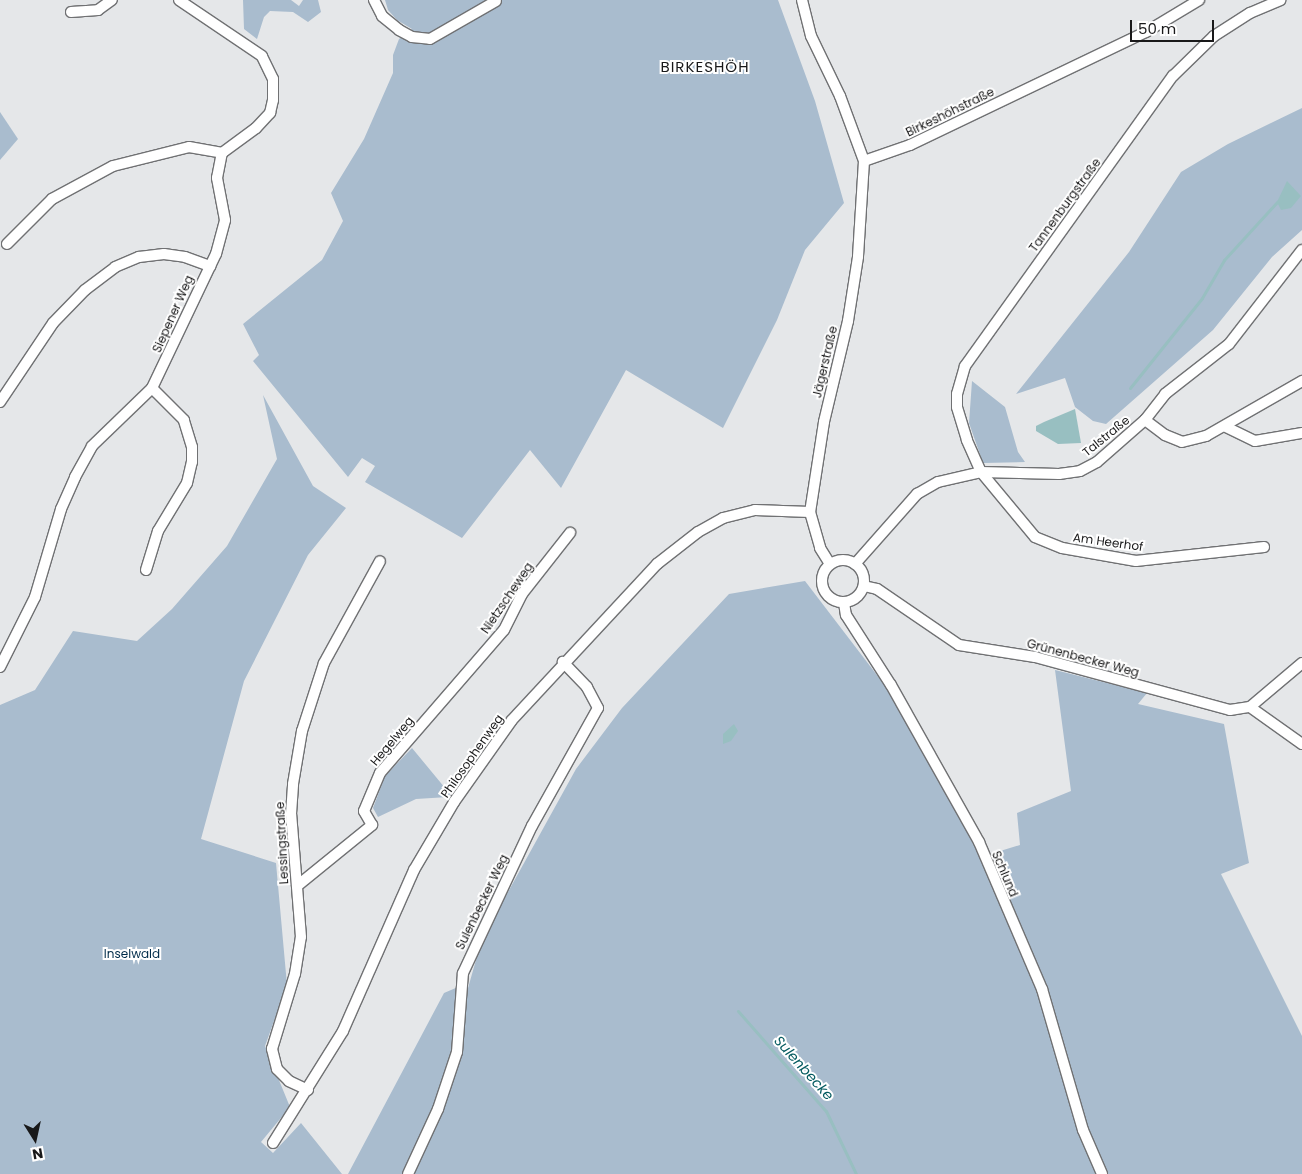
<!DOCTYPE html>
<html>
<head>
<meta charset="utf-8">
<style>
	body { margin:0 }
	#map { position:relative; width:1302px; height:1174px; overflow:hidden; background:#e5e7e9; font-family:Poppins,sans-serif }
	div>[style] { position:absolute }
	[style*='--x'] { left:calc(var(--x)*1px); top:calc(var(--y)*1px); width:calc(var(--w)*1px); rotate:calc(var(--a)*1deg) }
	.green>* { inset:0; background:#a9bcce }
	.water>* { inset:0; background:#98bfc1 }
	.stream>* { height:3px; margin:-1.5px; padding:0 1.5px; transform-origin:1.5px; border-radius:1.5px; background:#98bfc1 }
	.roads { filter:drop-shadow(1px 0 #707173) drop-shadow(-1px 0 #707173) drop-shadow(0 1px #707173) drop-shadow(0 -1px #707173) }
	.minor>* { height:10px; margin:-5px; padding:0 5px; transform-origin:5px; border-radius:5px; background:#fff }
	.minor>.ring { margin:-5px; padding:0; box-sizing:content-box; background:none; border:10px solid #fff; border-radius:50% }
	span { translate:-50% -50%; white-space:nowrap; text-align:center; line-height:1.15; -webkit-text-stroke:4px #fff; paint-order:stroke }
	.street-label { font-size:12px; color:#19191a }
	.park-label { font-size:12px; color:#012c4a }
	.water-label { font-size:14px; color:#055b60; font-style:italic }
	.quarter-label { font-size:15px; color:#19191a; letter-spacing:1px }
	.north { position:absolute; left:10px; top:1114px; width:50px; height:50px; -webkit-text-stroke:4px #fff; paint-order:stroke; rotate:170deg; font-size:14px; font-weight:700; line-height:20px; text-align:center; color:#19191a }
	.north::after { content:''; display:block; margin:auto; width:18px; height:22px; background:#19191a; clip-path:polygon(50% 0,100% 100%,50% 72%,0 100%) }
	.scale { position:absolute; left:1130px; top:20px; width:84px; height:22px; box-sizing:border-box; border:2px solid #19191a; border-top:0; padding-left:6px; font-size:15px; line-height:18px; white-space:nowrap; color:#19191a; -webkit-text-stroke:4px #fff; paint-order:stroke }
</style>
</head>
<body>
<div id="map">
	<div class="green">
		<div style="clip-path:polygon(243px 0,291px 0,299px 6px,303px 0,318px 0,321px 12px,308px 22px,293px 12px,270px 11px,264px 17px,257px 39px,244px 29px)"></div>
		<div style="clip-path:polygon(385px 0,778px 0,815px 101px,844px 203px,805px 250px,777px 320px,723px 428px,626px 370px,561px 488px,530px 450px,462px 538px,365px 482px,375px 466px,362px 458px,348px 477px,253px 361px,259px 355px,243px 324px,322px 260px,343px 221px,331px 193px,364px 139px,393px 73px,393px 55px,399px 39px,412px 29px,397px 20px,388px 10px)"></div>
		<div style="clip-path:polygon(1302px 108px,1302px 230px,1272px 257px,1213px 330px,1106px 424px,1093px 421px,1075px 407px,1065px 378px,1016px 394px,1129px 252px,1181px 172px,1228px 144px)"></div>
		<div style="clip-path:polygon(0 112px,18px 139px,0 160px)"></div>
		<div style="clip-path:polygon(972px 381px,1005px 407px,1018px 452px,1025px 462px,983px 463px,969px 423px)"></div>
		<div style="clip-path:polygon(263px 395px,313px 486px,346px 508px,308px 555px,244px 681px,201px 839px,276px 863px,287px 985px,265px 1046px,290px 1107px,261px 1142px,273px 1153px,301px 1123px,342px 1174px,0 1174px,0 705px,35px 690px,73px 631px,137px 641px,172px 609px,227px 546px,277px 459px)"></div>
		<div style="clip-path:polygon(805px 581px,883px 683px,984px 856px,1020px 845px,1017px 813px,1071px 791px,1055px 670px,1147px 693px,1138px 704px,1224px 724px,1249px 863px,1221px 874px,1302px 1036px,1302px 1174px,1106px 1174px,1096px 1155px,1076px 1092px,1053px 1006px,987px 863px,1007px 921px,1038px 988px,1079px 1131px,1097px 1174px,348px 1174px,444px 993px,458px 987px,468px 988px,482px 939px,576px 769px,622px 708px,729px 594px)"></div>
		<div style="clip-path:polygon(412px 748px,450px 794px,448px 797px,416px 799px,378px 817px,373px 808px,385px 776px)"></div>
	</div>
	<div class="water">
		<div style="clip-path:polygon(1287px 181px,1301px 196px,1291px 208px,1281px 210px,1277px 202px)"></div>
		<div style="clip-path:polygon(1075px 409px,1081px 443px,1058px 444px,1036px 431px,1036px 426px,1044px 422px)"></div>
		<div style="clip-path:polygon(734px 724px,738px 731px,731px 741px,723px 744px,723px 734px)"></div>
	</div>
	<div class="stream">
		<div style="--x:1130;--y:388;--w:115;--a:-51.3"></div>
		<div style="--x:1202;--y:298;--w:44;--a:-59.9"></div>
		<div style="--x:1224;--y:260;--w:79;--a:-47.6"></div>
		<div style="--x:738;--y:1011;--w:133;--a:48.7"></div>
		<div style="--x:826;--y:1111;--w:70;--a:64.5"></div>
	</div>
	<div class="roads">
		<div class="minor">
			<div style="--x:374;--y:0;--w:18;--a:63"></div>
			<div style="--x:382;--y:16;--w:22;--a:39"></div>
			<div style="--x:399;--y:30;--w:15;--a:28"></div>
			<div style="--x:412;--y:37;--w:18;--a:6"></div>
			<div style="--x:430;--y:39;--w:76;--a:-29.9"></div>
			<div style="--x:802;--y:0;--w:37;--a:76"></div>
			<div style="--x:811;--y:36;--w:67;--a:64.2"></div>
			<div style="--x:840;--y:96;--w:69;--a:69.7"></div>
			<div style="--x:864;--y:161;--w:96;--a:93.6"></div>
			<div style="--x:858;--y:257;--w:65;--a:98.9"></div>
			<div style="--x:848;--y:321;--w:104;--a:103.4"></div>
			<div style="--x:824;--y:422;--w:91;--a:98.8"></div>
			<div style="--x:810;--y:512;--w:37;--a:74"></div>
			<div style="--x:820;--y:548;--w:19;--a:58"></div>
			<div style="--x:71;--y:12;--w:27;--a:-4"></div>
			<div style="--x:98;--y:10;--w:17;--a:-36"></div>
			<div style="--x:864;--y:161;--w:49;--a:-19.2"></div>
			<div style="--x:910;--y:145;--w:262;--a:-25.6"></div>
			<div style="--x:1146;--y:32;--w:62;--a:-31.1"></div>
			<div style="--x:7;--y:244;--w:64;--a:-45"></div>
			<div style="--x:52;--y:199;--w:69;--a:-28.4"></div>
			<div style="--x:113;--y:166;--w:78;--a:-14"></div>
			<div style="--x:189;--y:147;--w:34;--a:10"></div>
			<div style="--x:0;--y:402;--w:95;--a:-56.1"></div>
			<div style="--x:53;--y:323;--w:46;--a:-45.9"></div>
			<div style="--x:85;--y:290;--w:38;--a:-37"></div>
			<div style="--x:115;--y:267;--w:26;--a:-23"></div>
			<div style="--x:139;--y:257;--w:25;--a:-7"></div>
			<div style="--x:164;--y:254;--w:21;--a:8"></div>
			<div style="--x:185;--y:257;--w:27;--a:20"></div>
			<div style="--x:1145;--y:420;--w:25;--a:37"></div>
			<div style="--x:1165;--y:435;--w:18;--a:22"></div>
			<div style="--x:1182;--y:442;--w:25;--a:-14"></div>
			<div style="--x:1206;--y:436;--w:111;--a:-29.8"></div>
			<div style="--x:1226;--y:427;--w:32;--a:26"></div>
			<div style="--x:1255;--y:441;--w:48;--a:-9.7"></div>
			<div style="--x:1264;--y:547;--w:129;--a:173.8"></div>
			<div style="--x:1136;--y:561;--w:75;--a:-170"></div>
			<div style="--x:1062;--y:548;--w:29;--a:-158"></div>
			<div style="--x:1035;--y:537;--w:85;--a:-129.7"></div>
			<div style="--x:981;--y:472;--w:35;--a:-114"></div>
			<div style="--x:967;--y:440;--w:34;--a:-107"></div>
			<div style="--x:957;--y:407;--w:13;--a:-90"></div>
			<div style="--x:957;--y:394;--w:29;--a:-74"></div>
			<div style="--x:965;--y:366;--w:357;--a:-54.4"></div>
			<div style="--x:1173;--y:76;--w:57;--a:-44.3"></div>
			<div style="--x:1214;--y:36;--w:43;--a:-32.6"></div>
			<div style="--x:1250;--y:13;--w:33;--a:-23"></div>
			<div class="ring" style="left:822px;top:560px;width:32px;height:32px"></div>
			<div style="--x:855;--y:564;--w:94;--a:-48.5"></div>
			<div style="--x:917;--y:494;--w:24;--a:-30"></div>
			<div style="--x:938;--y:482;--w:44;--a:-13.1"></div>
			<div style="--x:981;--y:472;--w:78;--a:1.5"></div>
			<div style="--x:1059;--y:474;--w:21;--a:-8"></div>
			<div style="--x:1080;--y:471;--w:19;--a:-28"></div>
			<div style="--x:1097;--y:462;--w:64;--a:-41.2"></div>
			<div style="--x:1145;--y:420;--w:33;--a:-52"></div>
			<div style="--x:1165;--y:394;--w:81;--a:-38"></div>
			<div style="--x:1229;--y:344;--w:119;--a:-52.2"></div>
			<div style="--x:146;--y:570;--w:41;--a:-72.9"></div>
			<div style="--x:158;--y:531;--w:56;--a:-58.9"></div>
			<div style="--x:187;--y:483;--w:22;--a:-77"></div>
			<div style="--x:192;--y:462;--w:15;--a:-90"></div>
			<div style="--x:192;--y:447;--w:28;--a:-107"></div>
			<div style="--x:184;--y:420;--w:45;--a:-135"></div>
			<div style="--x:864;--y:586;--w:13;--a:13"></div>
			<div style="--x:877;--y:589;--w:99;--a:34.3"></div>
			<div style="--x:959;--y:645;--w:77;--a:9"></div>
			<div style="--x:1035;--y:657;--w:202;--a:15.2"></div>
			<div style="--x:1230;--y:710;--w:20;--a:-9"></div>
			<div style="--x:844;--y:603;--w:12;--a:81"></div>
			<div style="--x:846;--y:615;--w:83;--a:57.3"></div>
			<div style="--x:891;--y:685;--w:180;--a:60.7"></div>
			<div style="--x:979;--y:842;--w:160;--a:66.8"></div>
			<div style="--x:1042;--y:989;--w:147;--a:73.8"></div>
			<div style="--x:1083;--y:1130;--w:48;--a:66.6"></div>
			<div style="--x:0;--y:667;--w:78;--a:-63.4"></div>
			<div style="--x:35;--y:597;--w:92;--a:-73.5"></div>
			<div style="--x:61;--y:509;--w:35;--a:-66"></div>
			<div style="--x:75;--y:477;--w:35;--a:-61"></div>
			<div style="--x:92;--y:446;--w:83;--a:-44"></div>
			<div style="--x:152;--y:388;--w:148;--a:-64.5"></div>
			<div style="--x:216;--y:254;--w:35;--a:-75"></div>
			<div style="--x:225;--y:220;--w:43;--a:-100.8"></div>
			<div style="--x:217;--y:178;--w:25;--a:-79"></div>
			<div style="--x:222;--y:153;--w:42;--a:-36.3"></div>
			<div style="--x:256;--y:128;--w:21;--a:-47"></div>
			<div style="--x:270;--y:113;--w:13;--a:-77"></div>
			<div style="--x:273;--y:100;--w:21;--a:-90"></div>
			<div style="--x:273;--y:79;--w:25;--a:-116"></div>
			<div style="--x:262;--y:56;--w:100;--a:-146"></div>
			<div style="--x:1250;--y:707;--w:68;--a:-40.2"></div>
			<div style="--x:1250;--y:707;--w:64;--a:35.4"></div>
			<div style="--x:297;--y:886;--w:97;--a:-39.1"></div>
			<div style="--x:372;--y:825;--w:16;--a:-120"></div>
			<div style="--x:364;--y:811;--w:41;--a:-67.2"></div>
			<div style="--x:380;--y:773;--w:189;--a:-49.1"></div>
			<div style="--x:504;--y:630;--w:40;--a:-63.4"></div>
			<div style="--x:522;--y:594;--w:78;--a:-51.8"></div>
			<div style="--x:308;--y:1090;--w:21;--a:-155"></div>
			<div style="--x:289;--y:1081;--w:17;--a:-135"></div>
			<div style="--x:277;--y:1069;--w:21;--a:-104"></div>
			<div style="--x:272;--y:1049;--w:78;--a:-73"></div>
			<div style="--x:295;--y:974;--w:37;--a:-81"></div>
			<div style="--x:301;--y:937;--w:123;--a:-94.6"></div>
			<div style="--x:291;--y:814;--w:30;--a:-86"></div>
			<div style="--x:293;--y:784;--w:54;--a:-80.4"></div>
			<div style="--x:302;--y:731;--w:71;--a:-72.1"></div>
			<div style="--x:324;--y:663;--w:116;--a:-61.2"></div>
			<div style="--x:273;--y:1143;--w:132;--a:-58"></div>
			<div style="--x:343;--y:1031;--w:176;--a:-66.2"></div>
			<div style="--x:414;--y:870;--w:79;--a:-59.5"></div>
			<div style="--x:454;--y:802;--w:100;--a:-54.7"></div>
			<div style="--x:512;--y:720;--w:213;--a:-47.1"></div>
			<div style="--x:657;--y:564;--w:52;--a:-38"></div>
			<div style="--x:698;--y:532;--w:29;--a:-29"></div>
			<div style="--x:723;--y:518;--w:33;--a:-14"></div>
			<div style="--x:755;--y:510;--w:55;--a:2.1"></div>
			<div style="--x:408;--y:1174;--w:72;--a:-65.2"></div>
			<div style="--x:438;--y:1109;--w:60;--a:-71.6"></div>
			<div style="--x:457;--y:1052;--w:79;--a:-85.7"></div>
			<div style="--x:463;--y:973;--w:162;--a:-64.9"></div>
			<div style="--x:532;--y:826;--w:135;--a:-60.8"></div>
			<div style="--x:598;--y:708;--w:24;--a:-118"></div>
			<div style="--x:587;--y:687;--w:35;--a:-134"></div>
		</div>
	</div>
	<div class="street-label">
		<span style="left:950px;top:112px;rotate:-26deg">Birkeshöhstraße</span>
		<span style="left:1065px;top:205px;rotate:-54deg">Tannenburgstraße</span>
		<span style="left:173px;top:314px;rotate:-66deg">Siepener Weg</span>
		<span style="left:825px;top:362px;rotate:-77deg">Jägerstraße</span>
		<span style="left:1106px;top:436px;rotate:-39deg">Talstraße</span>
		<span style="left:1108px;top:542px;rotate:8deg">Am Heerhof</span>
		<span style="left:507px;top:598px;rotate:-56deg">Nietzscheweg</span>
		<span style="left:1083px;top:658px;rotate:15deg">Grünenbecker Weg</span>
		<span style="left:392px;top:741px;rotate:-50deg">Hegelweg</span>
		<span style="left:472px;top:756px;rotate:-55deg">Philosophenweg</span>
		<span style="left:282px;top:843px;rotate:-93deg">Lessingstraße</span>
		<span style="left:1005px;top:874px;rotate:67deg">Schlund</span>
		<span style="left:482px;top:902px;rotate:-64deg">Sulenbecker Weg</span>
	</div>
	<div class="park-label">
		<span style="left:132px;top:954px">Inselwald</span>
	</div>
	<div class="water-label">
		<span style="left:804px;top:1068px;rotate:48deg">Sulenbecke</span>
	</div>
	<div class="quarter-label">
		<span style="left:705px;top:67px">BIRKESHÖH</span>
	</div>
	<div class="north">N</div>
	<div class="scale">50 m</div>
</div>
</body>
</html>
